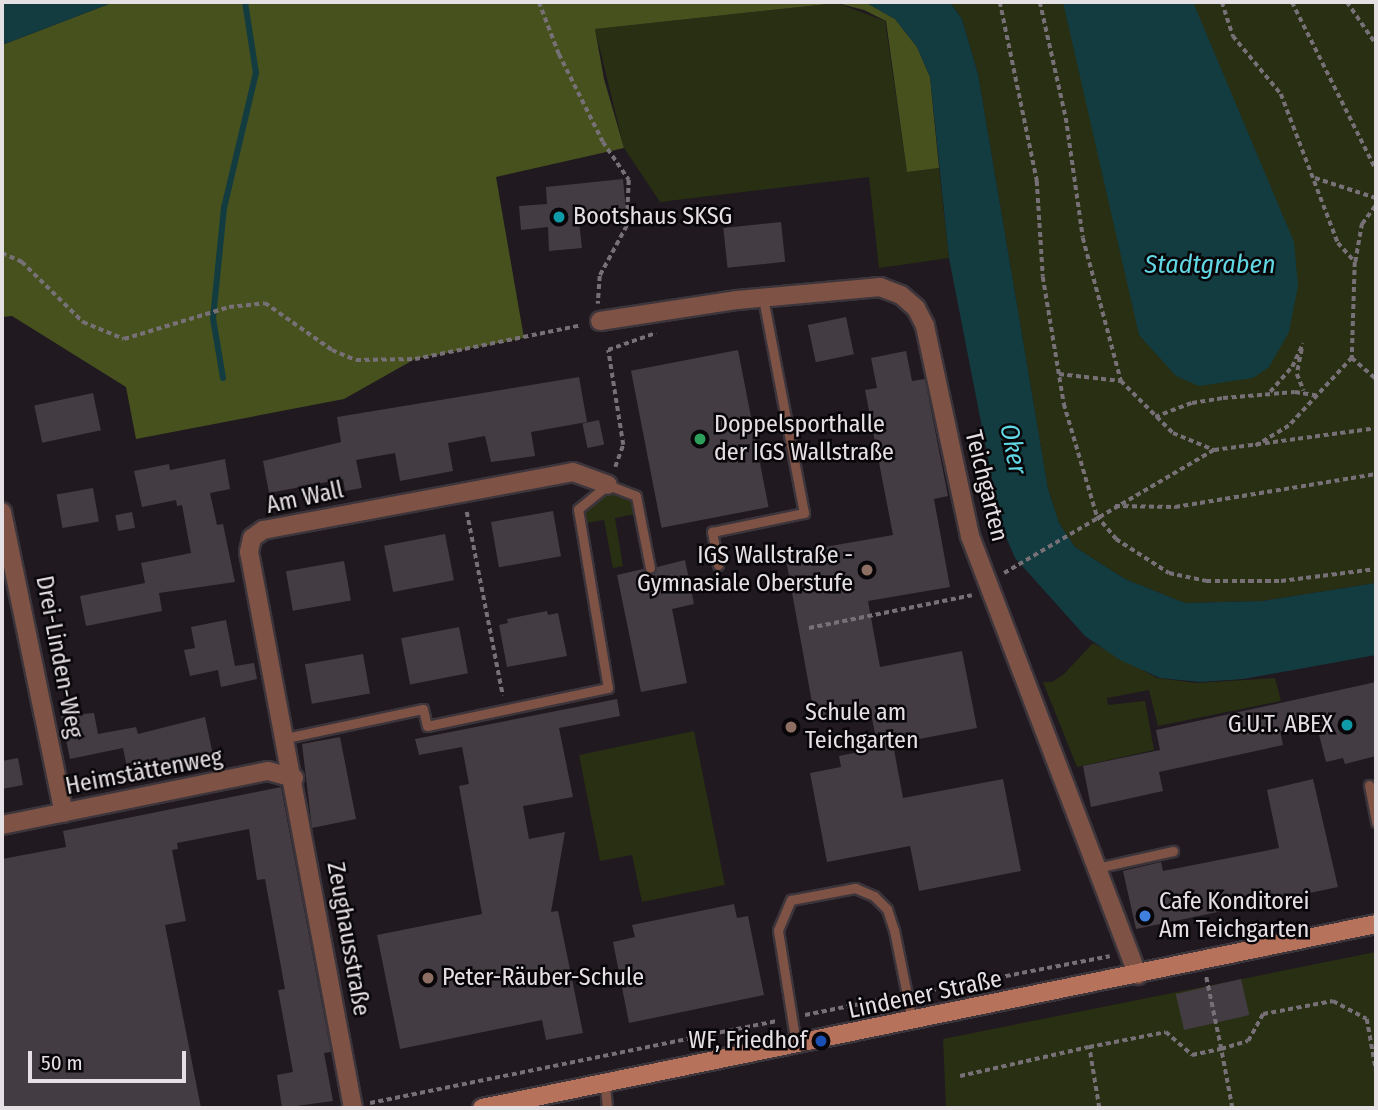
<!DOCTYPE html>
<html>
<head>
<meta charset="utf-8">
<style>
	body { margin:0 }
	#map { position:relative; width:1378px; height:1110px; overflow:hidden; background:#201920; font-family:"Fira Sans Condensed",sans-serif }
	div>[style] { position:absolute }
	[style*='--x'] { left:calc(var(--x)*1px); top:calc(var(--y)*1px); width:calc(var(--w)*1px); rotate:calc(var(--a)*1deg) }
	.green>* { inset:0; background:#282f12 }
	.forest>* { inset:0; background:#46511d }
	.water>* { inset:0; background:#133c41 }
	.stream>* { height:6px; margin:-3px; padding:0 3px; transform-origin:3px; border-radius:3px; background:#133c41 }
	.building>* { inset:0; background:#433c43; transform-origin:0 0 }
	.path>* { height:3.5px; margin-top:-1.75px; transform-origin:0; background:repeating-linear-gradient(90deg,#777177 0 5px,transparent 0 8.5px) }
	.roads { filter:drop-shadow(2px 0 #3c353b) drop-shadow(-2px 0 #3c353b) drop-shadow(0 2px #3c353b) drop-shadow(0 -2px #3c353b) }
	.lane>* { height:9px; margin:-4.5px; padding:0 4.5px; transform-origin:4.5px; border-radius:4.5px; background:#7e5346 }
	.street>* { height:18px; margin:-9px; padding:0 9px; transform-origin:9px; border-radius:9px; background:#7e5346 }
	.secondary>* { height:18px; margin:-9px; padding:0 9px; transform-origin:9px; border-radius:9px; background:#b7725c }
	.dots>* { width:19px; height:19px; translate:-50% -50%; box-sizing:border-box; border:4px solid #080608; border-radius:50% }
	span { translate:-50% -50%; white-space:nowrap; text-align:center; line-height:1.15; -webkit-text-stroke:5px #080608; paint-order:stroke }
	.poi-label { font-size:24px; color:#e5e0e4 }
	.left { translate:0 -50%; text-align:left }
	.right { translate:-100% -50%; text-align:right }
	.street-label { font-size:24px; color:#e5e0e4 }
	.water-label { font-size:26px; color:#62d7e4; font-style:italic }
	.frame { position:absolute; inset:0; border:4px solid #e5e0e4; pointer-events:none }
	.scale { position:absolute; left:28px; top:1051px; width:158px; height:32px; box-sizing:border-box; border:4px solid #e5e0e4; border-top:0; padding-left:9px; font-size:21px; line-height:24px; white-space:nowrap; color:#e5e0e4; -webkit-text-stroke:5px #080608; paint-order:stroke }
</style>
</head>
<body>
<div id="map">
	<div class="green">
		<div style="clip-path:polygon(950px 2px,1376px 2px,1376px 583px,1262px 601px,1185px 603px,1125px 579px,1075px 547px,1059px 523px,1048px 489px,978px 74px,962px 19px)"></div>
		<div style="clip-path:polygon(837px 3px,885px 21px,907px 172px,939px 168px,949px 258px,879px 268px,869px 177px,660px 202px,624px 148px,595px 29px)"></div>
		<div style="clip-path:polygon(608px 485px,636px 496px,640px 513px,615px 518px,623px 566px,613px 568px,604px 520px,581px 524px,578px 509px)"></div>
		<div style="clip-path:polygon(1093px 643px,1157px 678px,1197px 683px,1275px 678px,1281px 701px,1158px 726px,1149px 690px,1107px 698px,1108px 705px,1145px 701px,1154px 750px,1077px 767px,1043px 682px,1052px 682px,1064px 674px)"></div>
		<div style="clip-path:polygon(694px 731px,725px 885px,642px 902px,632px 855px,600px 861px,579px 755px)"></div>
		<div style="clip-path:polygon(1376px 952px,1376px 1108px,946px 1108px,943px 1039px)"></div>
	</div>
	<div class="forest">
		<div style="clip-path:polygon(114px 2px,865px 2px,895px 19px,917px 47px,930px 77px,939px 168px,907px 172px,886px 21px,864px 10px,837px 3px,595px 29px,604px 79px,624px 148px,496px 177px,524px 338px,415px 359px,344px 399px,136px 439px,126px 387px,12px 316px,2px 317px,2px 45px)"></div>
	</div>
	<div class="water">
		<div style="clip-path:polygon(2px 2px,114px 2px,2px 45px)"></div>
		<div style="clip-path:polygon(865px 2px,950px 2px,962px 19px,978px 74px,1048px 489px,1059px 523px,1075px 547px,1125px 579px,1185px 603px,1262px 601px,1376px 583px,1376px 655px,1243px 679px,1200px 682px,1160px 678px,1120px 660px,1085px 636px,1015px 558px,1001px 525px,949px 258px,930px 77px,917px 47px,895px 19px)"></div>
		<div style="clip-path:polygon(1063px 2px,1193px 2px,1294px 242px,1298px 286px,1289px 332px,1269px 367px,1253px 378px,1199px 386px,1176px 376px,1139px 335px)"></div>
	</div>
	<div class="stream">
		<div style="--x:223;--y:378;--w:61;--a:-99.5"></div>
		<div style="--x:213;--y:318;--w:111;--a:-84.3"></div>
		<div style="--x:224;--y:208;--w:139;--a:-76.7"></div>
		<div style="--x:256;--y:73;--w:72;--a:-98.8"></div>
	</div>
	<div class="building">
		<div style="clip-path:polygon(623px 179px,626px 211px,598px 214px,599px 220px,579px 222px,582px 248px,549px 251px,548px 227px,521px 230px,519px 206px,547px 204px,546px 187px)"></div>
		<div style="left:781px;top:222px;width:40px;height:58px;rotate:84deg"></div>
		<div style="left:846px;top:317px;width:38px;height:39px;rotate:78deg"></div>
		<div style="left:738px;top:350px;width:160px;height:109px;rotate:79deg"></div>
		<div style="clip-path:polygon(906px 351px,912px 381px,925px 379px,948px 496px,934px 499px,950px 587px,868px 601px,880px 667px,962px 651px,977px 728px,893px 744px,903px 798px,1003px 779px,1021px 871px,919px 891px,910px 846px,827px 862px,810px 773px,841px 767px,839px 756px,878px 748px,870px 709px,815px 719px,785px 554px,893px 535px,865px 390px,877px 388px,871px 358px)"></div>
		<div style="clip-path:polygon(579px 377px,587px 422px,531px 432px,535px 456px,491px 462px,485px 436px,448px 443px,453px 471px,400px 481px,395px 453px,356px 460px,362px 488px,345px 491px,343px 479px,269px 493px,263px 461px,341px 442px,337px 417px)"></div>
		<div style="left:93px;top:393px;width:38px;height:60px;rotate:78deg"></div>
		<div style="left:599px;top:420px;width:25px;height:17px;rotate:78deg"></div>
		<div style="clip-path:polygon(225px 459px,230px 489px,210px 493px,217px 525px,223px 524px,235px 582px,159px 593px,162px 611px,86px 626px,80px 596px,145px 583px,141px 563px,191px 553px,182px 505px,177px 506px,176px 500px,142px 507px,134px 471px,169px 464px,170px 470px)"></div>
		<div style="left:93px;top:488px;width:34px;height:37px;rotate:80deg"></div>
		<div style="left:553px;top:511px;width:46px;height:63px;rotate:80deg"></div>
		<div style="left:132px;top:512px;width:16px;height:17px;rotate:79deg"></div>
		<div style="left:445px;top:534px;width:47px;height:62px;rotate:79deg"></div>
		<div style="clip-path:polygon(685px 560px,694px 604px,672px 609px,687px 683px,641px 692px,617px 575px,643px 569px,652px 575px,657px 567px)"></div>
		<div style="left:344px;top:561px;width:40px;height:59px;rotate:80deg"></div>
		<div style="clip-path:polygon(547px 611px,548px 615px,558px 613px,567px 656px,507px 667px,499px 625px,508px 623px,507px 619px)"></div>
		<div style="clip-path:polygon(226px 620px,235px 666px,254px 663px,257px 679px,221px 687px,218px 670px,190px 676px,184px 650px,195px 648px,191px 627px)"></div>
		<div style="left:459px;top:627px;width:47px;height:59px;rotate:79deg"></div>
		<div style="left:363px;top:654px;width:40px;height:59px;rotate:80deg"></div>
		<div style="clip-path:polygon(1376px 682px,1376px 756px,1345px 764px,1343px 758px,1326px 762px,1316px 723px,1280px 731px,1283px 745px,1159px 772px,1163px 791px,1091px 807px,1083px 766px,1160px 750px,1156px 730px)"></div>
		<div style="clip-path:polygon(617px 699px,620px 716px,559px 728px,573px 797px,523px 806px,529px 839px,565px 832px,551px 912px,558px 911px,583px 1033px,546px 1040px,542px 1020px,400px 1049px,377px 935px,482px 914px,459px 786px,469px 784px,462px 747px,419px 755px,415px 739px)"></div>
		<div style="clip-path:polygon(94px 713px,98px 734px,136px 727px,138px 734px,205px 717px,214px 760px,128px 772px,123px 748px,70px 759px,61px 716px)"></div>
		<div style="clip-path:polygon(340px 737px,356px 819px,312px 828px,302px 744px)"></div>
		<div style="clip-path:polygon(18px 758px,23px 785px,2px 789px,2px 761px)"></div>
		<div style="clip-path:polygon(1313px 779px,1338px 887px,1136px 929px,1123px 871px,1161px 862px,1163px 871px,1279px 848px,1267px 790px)"></div>
		<div style="clip-path:polygon(281px 787px,331px 1052px,324px 1053px,333px 1101px,282px 1108px,277px 1075px,293px 1072px,278px 990px,285px 989px,265px 879px,257px 880px,249px 829px,177px 843px,178px 849px,172px 850px,186px 921px,165px 925px,201px 1108px,2px 1108px,2px 859px,66px 847px,63px 831px)"></div>
		<div style="clip-path:polygon(734px 904px,737px 918px,748px 916px,764px 995px,629px 1023px,613px 942px,635px 937px,632px 925px)"></div>
		<div style="left:1241px;top:979px;width:37px;height:67px;rotate:77deg"></div>
	</div>
	<div class="path">
		<div style="--x:539;--y:2;--w:56;--a:69"></div>
		<div style="--x:559;--y:54;--w:98;--a:63.4"></div>
		<div style="--x:603;--y:142;--w:46;--a:55.6"></div>
		<div style="--x:629;--y:180;--w:46;--a:92.5"></div>
		<div style="--x:627;--y:226;--w:57;--a:118.4"></div>
		<div style="--x:600;--y:276;--w:28;--a:94"></div>
		<div style="--x:1000;--y:2;--w:183;--a:78.3"></div>
		<div style="--x:1037;--y:181;--w:96;--a:86.4"></div>
		<div style="--x:1043;--y:277;--w:129;--a:80.6"></div>
		<div style="--x:1064;--y:404;--w:117;--a:73.6"></div>
		<div style="--x:1097;--y:516;--w:30;--a:50"></div>
		<div style="--x:1116;--y:539;--w:63;--a:32.7"></div>
		<div style="--x:1169;--y:573;--w:38;--a:12"></div>
		<div style="--x:1206;--y:581;--w:75;--a:0"></div>
		<div style="--x:1281;--y:581;--w:96;--a:-7.2"></div>
		<div style="--x:1040;--y:2;--w:119;--a:77.4"></div>
		<div style="--x:1066;--y:118;--w:121;--a:81.9"></div>
		<div style="--x:1083;--y:238;--w:148;--a:75.1"></div>
		<div style="--x:1121;--y:381;--w:74;--a:45"></div>
		<div style="--x:1173;--y:433;--w:44;--a:22.5"></div>
		<div style="--x:1222;--y:2;--w:36;--a:72"></div>
		<div style="--x:1233;--y:36;--w:75;--a:50.4"></div>
		<div style="--x:1281;--y:94;--w:160;--a:69.1"></div>
		<div style="--x:1338;--y:243;--w:25;--a:48"></div>
		<div style="--x:1355;--y:262;--w:96;--a:91.8"></div>
		<div style="--x:1352;--y:358;--w:93;--a:132.8"></div>
		<div style="--x:1289;--y:426;--w:39;--a:149"></div>
		<div style="--x:1292;--y:2;--w:188;--a:63.4"></div>
		<div style="--x:1347;--y:2;--w:51;--a:55.4"></div>
		<div style="--x:1315;--y:178;--w:64;--a:18.2"></div>
		<div style="--x:2;--y:253;--w:22;--a:24"></div>
		<div style="--x:22;--y:262;--w:86;--a:44.5"></div>
		<div style="--x:83;--y:322;--w:44;--a:22.5"></div>
		<div style="--x:124;--y:339;--w:110;--a:-16.9"></div>
		<div style="--x:229;--y:307;--w:36;--a:-6"></div>
		<div style="--x:265;--y:303;--w:82;--a:35"></div>
		<div style="--x:332;--y:350;--w:26;--a:23"></div>
		<div style="--x:356;--y:360;--w:59;--a:-1"></div>
		<div style="--x:415;--y:359;--w:170;--a:-11.5"></div>
		<div style="--x:1355;--y:262;--w:39;--a:-80"></div>
		<div style="--x:1362;--y:224;--w:24;--a:-54"></div>
		<div style="--x:1302;--y:349;--w:25;--a:101"></div>
		<div style="--x:1297;--y:374;--w:18;--a:68"></div>
		<div style="--x:1352;--y:358;--w:32;--a:41"></div>
		<div style="--x:1059;--y:374;--w:62;--a:6.4"></div>
		<div style="--x:1270;--y:392;--w:33;--a:-49"></div>
		<div style="--x:1292;--y:367;--w:26;--a:-65"></div>
		<div style="--x:1155;--y:417;--w:40;--a:-21"></div>
		<div style="--x:1192;--y:403;--w:31;--a:-9"></div>
		<div style="--x:1223;--y:398;--w:72;--a:-4.8"></div>
		<div style="--x:1295;--y:392;--w:25;--a:9"></div>
		<div style="--x:615;--y:467;--w:23;--a:-70"></div>
		<div style="--x:623;--y:445;--w:96;--a:-99"></div>
		<div style="--x:608;--y:350;--w:51;--a:-19.5"></div>
		<div style="--x:1115;--y:506;--w:60;--a:1"></div>
		<div style="--x:1175;--y:507;--w:204;--a:-9.3"></div>
		<div style="--x:467;--y:512;--w:187;--a:78.9"></div>
		<div style="--x:1004;--y:573;--w:243;--a:-30.4"></div>
		<div style="--x:1214;--y:450;--w:163;--a:-7.7"></div>
		<div style="--x:809;--y:628;--w:166;--a:-11.4"></div>
		<div style="--x:922;--y:992;--w:191;--a:-10.8"></div>
		<div style="--x:805;--y:1015;--w:91;--a:-11.4"></div>
		<div style="--x:960;--y:1076;--w:132;--a:-12.7"></div>
		<div style="--x:370;--y:1103;--w:415;--a:-11.4"></div>
		<div style="--x:1099;--y:1108;--w:62;--a:-99.3"></div>
		<div style="--x:1089;--y:1047;--w:78;--a:-11"></div>
		<div style="--x:1166;--y:1032;--w:35;--a:41"></div>
		<div style="--x:1192;--y:1055;--w:30;--a:-12"></div>
		<div style="--x:1221;--y:1049;--w:74;--a:-101.8"></div>
		<div style="--x:1232;--y:1108;--w:60;--a:-100.6"></div>
		<div style="--x:1221;--y:1049;--w:28;--a:-17"></div>
		<div style="--x:1248;--y:1041;--w:31;--a:-61"></div>
		<div style="--x:1263;--y:1014;--w:71;--a:-10.5"></div>
		<div style="--x:1333;--y:1001;--w:38;--a:28"></div>
		<div style="--x:1367;--y:1019;--w:52;--a:80"></div>
	</div>
	<div class="roads">
		<div class="lane">
			<div style="--x:718;--y:565;--w:34;--a:-100"></div>
			<div style="--x:712;--y:532;--w:94;--a:-11.7"></div>
			<div style="--x:804;--y:513;--w:219;--a:-100.8"></div>
			<div style="--x:286;--y:738;--w:140;--a:-12"></div>
			<div style="--x:423;--y:709;--w:17;--a:77"></div>
			<div style="--x:427;--y:726;--w:185;--a:-11.9"></div>
			<div style="--x:608;--y:688;--w:181;--a:-99.5"></div>
			<div style="--x:578;--y:509;--w:38;--a:-39"></div>
			<div style="--x:608;--y:485;--w:30;--a:21"></div>
			<div style="--x:636;--y:496;--w:73;--a:79"></div>
			<div style="--x:1369;--y:785;--w:38;--a:79"></div>
			<div style="--x:1097;--y:868;--w:78;--a:-12.6"></div>
			<div style="--x:796;--y:1044;--w:115;--a:-99"></div>
			<div style="--x:778;--y:930;--w:33;--a:-67"></div>
			<div style="--x:791;--y:900;--w:65;--a:-10.6"></div>
			<div style="--x:855;--y:888;--w:21;--a:23"></div>
			<div style="--x:874;--y:896;--w:18;--a:45"></div>
			<div style="--x:887;--y:909;--w:22;--a:72"></div>
			<div style="--x:894;--y:930;--w:92;--a:78.7"></div>
			<div style="--x:605;--y:1085;--w:23;--a:85"></div>
		</div>
		<div class="street">
			<div style="--x:600;--y:321;--w:139;--a:-8.7"></div>
			<div style="--x:737;--y:300;--w:144;--a:-5.2"></div>
			<div style="--x:880;--y:287;--w:22;--a:21"></div>
			<div style="--x:901;--y:295;--w:20;--a:41"></div>
			<div style="--x:916;--y:308;--w:20;--a:63"></div>
			<div style="--x:925;--y:326;--w:215;--a:77.9"></div>
			<div style="--x:970;--y:536;--w:470;--a:69.1"></div>
			<div style="--x:2;--y:512;--w:307;--a:78.4"></div>
			<div style="--x:2;--y:825;--w:271;--a:-11.5"></div>
			<div style="--x:268;--y:771;--w:27;--a:15"></div>
			<div style="--x:353;--y:1108;--w:566;--a:-100.59"></div>
			<div style="--x:249;--y:552;--w:14;--a:-78"></div>
			<div style="--x:252;--y:538;--w:14;--a:-36"></div>
			<div style="--x:263;--y:530;--w:315;--a:-10.6"></div>
			<div style="--x:573;--y:472;--w:37;--a:20"></div>
		</div>
		<div class="secondary">
			<div style="--x:482;--y:1108;--w:913;--a:-11.63"></div>
		</div>
	</div>
	<div class="dots">
		<div style="left:559px;top:217px;background:#0f9aa8"></div>
		<div style="left:700px;top:439px;background:#2e9e5b"></div>
		<div style="left:867px;top:570px;background:#8d6e63"></div>
		<div style="left:1347px;top:725px;background:#0f9aa8"></div>
		<div style="left:791px;top:727px;background:#8d6e63"></div>
		<div style="left:1145px;top:916px;background:#3f7fe0"></div>
		<div style="left:428px;top:978px;background:#8d6e63"></div>
		<div style="left:821px;top:1041px;background:#1a4fb4"></div>
	</div>
	<div class="poi-label">
		<span class="left" style="left:573px;top:217px">Bootshaus SKSG</span>
		<span class="left" style="left:714px;top:439px">Doppelsporthalle<br>der IGS Wallstraße</span>
		<span class="right" style="left:853px;top:570px">IGS Wallstraße -<br>Gymnasiale Oberstufe</span>
		<span class="left" style="left:805px;top:727px">Schule am<br>Teichgarten</span>
		<span class="right" style="left:1333px;top:725px">G.U.T. ABEX</span>
		<span class="left" style="left:1159px;top:916px">Cafe Konditorei<br>Am Teichgarten</span>
		<span class="left" style="left:442px;top:978px">Peter-Räuber-Schule</span>
		<span class="right" style="left:807px;top:1041px">WF, Friedhof</span>
	</div>
	<div class="street-label">
		<span style="left:986px;top:486px;rotate:76deg">Teichgarten</span>
		<span style="left:305px;top:498px;rotate:-12deg">Am Wall</span>
		<span style="left:59px;top:657px;rotate:79deg">Drei-Linden-Weg</span>
		<span style="left:144px;top:772px;rotate:-11deg">Heimstättenweg</span>
		<span style="left:348px;top:939px;rotate:80deg">Zeughausstraße</span>
		<span style="left:925px;top:995px;rotate:-12deg">Lindener Straße</span>
	</div>
	<div class="water-label">
		<span style="left:1210px;top:265px">Stadtgraben</span>
		<span style="left:1013px;top:449px;rotate:79deg">Oker</span>
	</div>
	<div class="frame"></div>
	<div class="scale">50 m</div>
</div>
</body>
</html>
